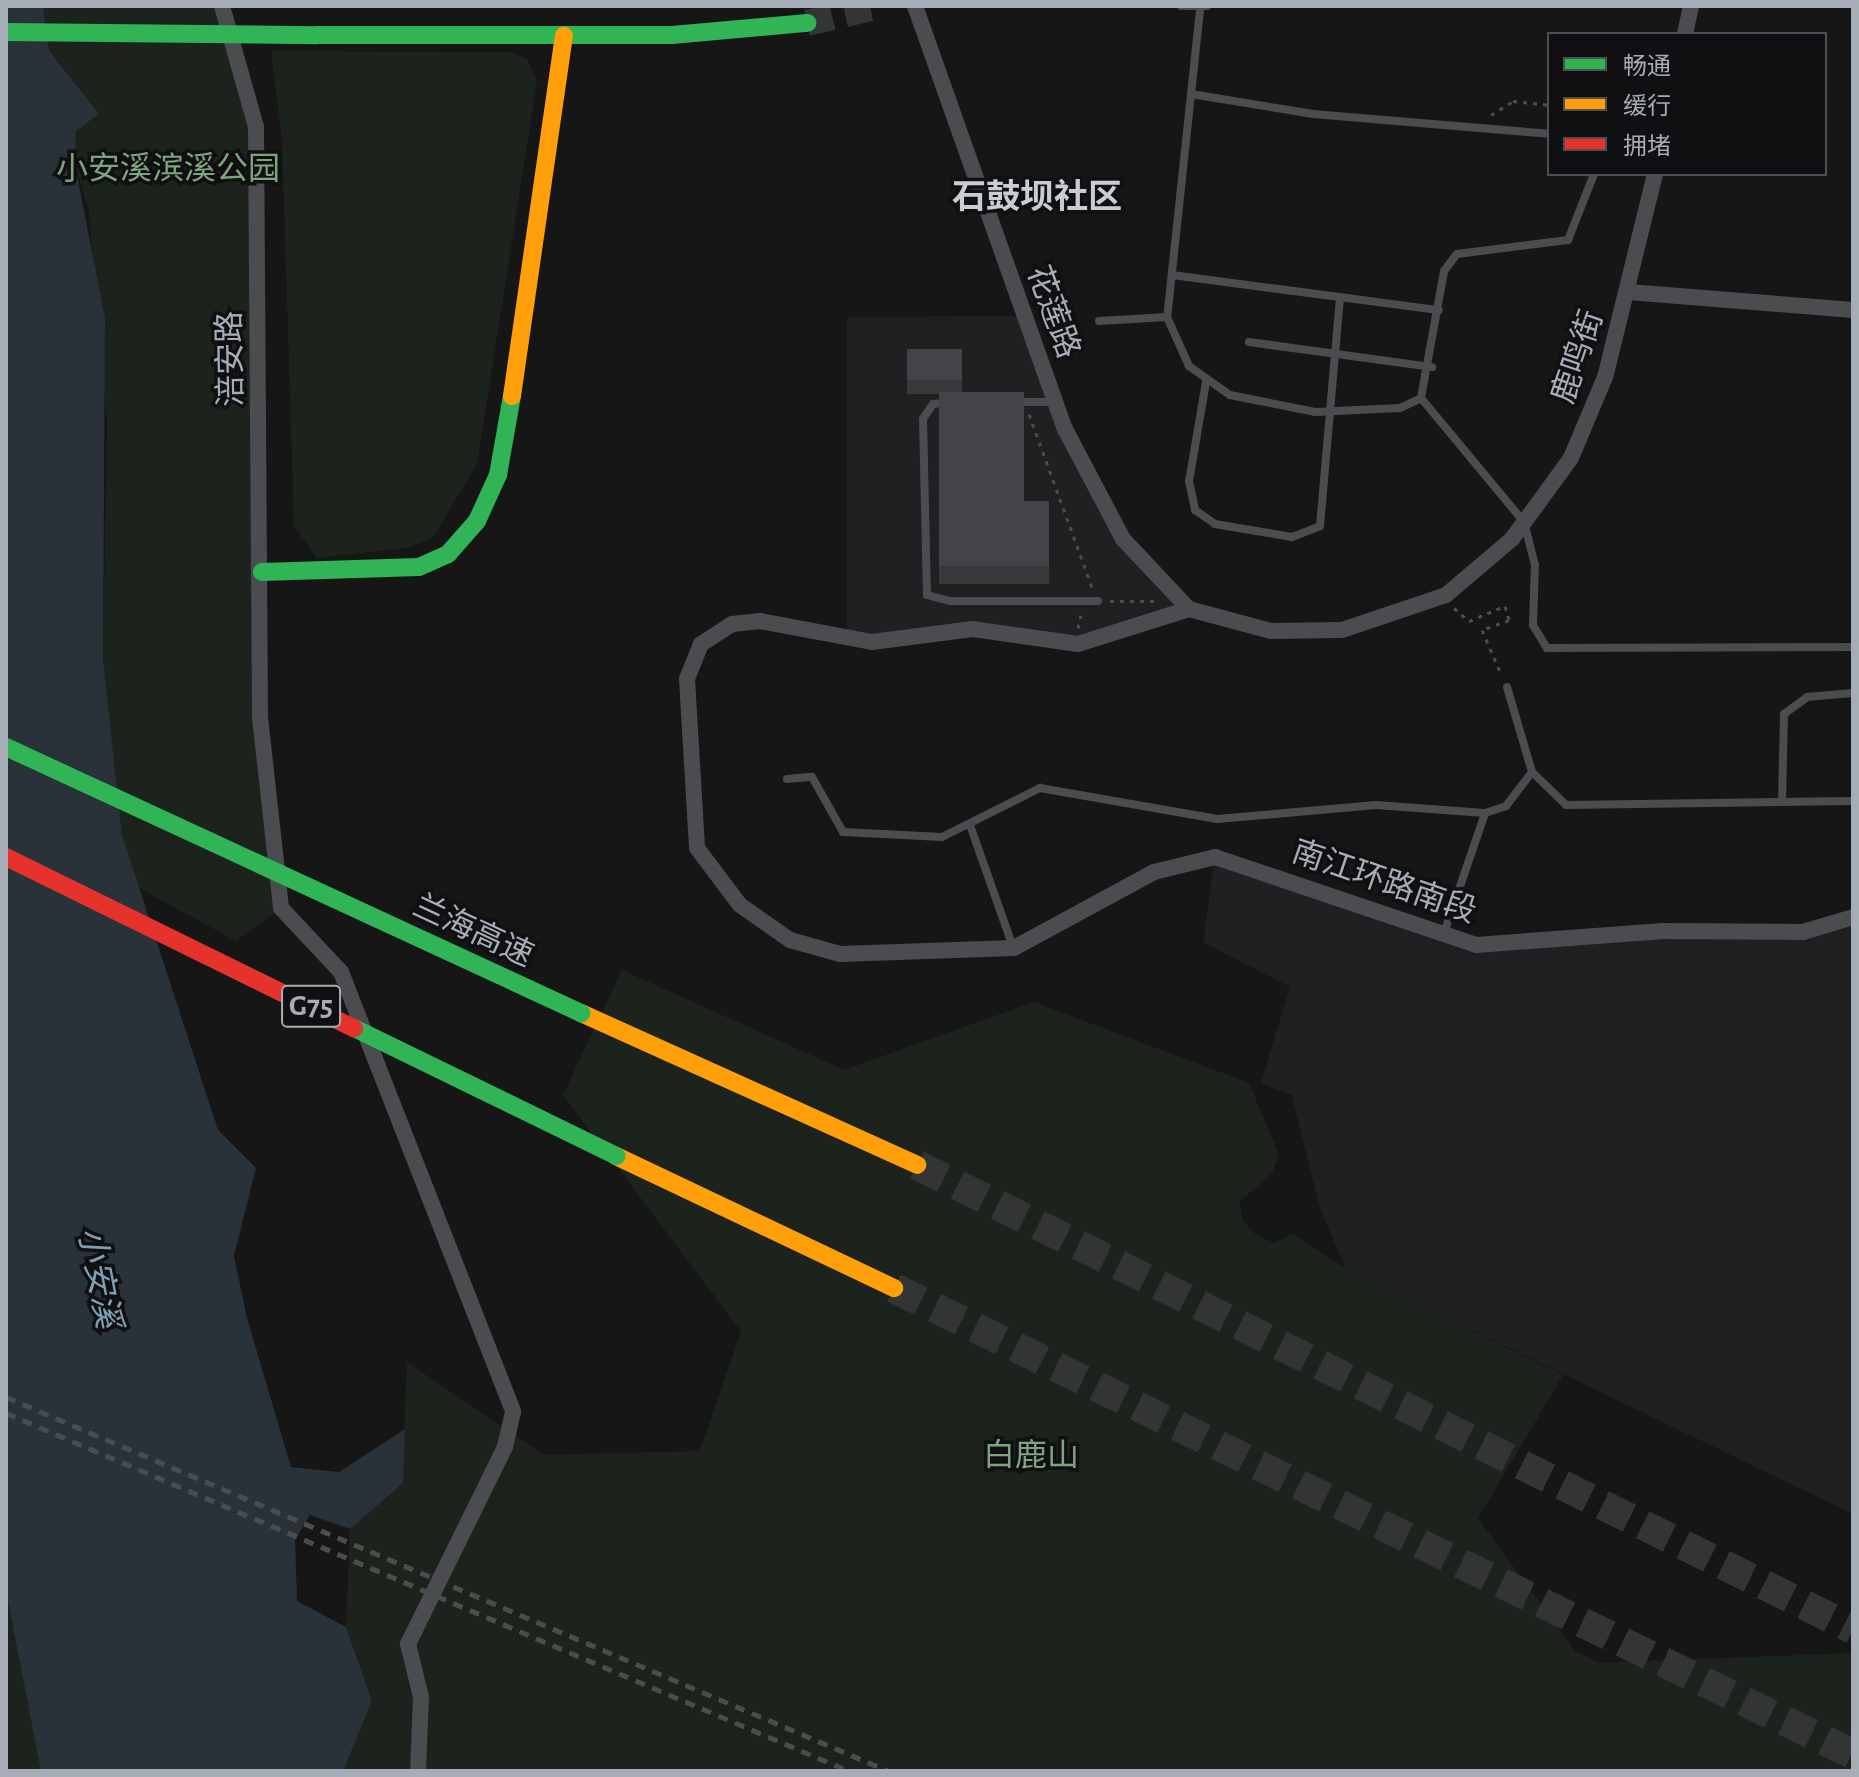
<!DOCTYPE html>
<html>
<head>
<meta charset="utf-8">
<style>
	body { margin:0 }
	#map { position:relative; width:1859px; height:1777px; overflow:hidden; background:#161616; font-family:"Alegreya Sans","Noto Sans SC",sans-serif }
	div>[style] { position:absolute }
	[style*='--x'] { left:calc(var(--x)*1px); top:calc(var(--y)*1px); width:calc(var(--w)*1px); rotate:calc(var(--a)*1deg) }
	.built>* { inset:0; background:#202022 }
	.green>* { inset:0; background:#1c231d }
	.water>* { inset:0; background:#293238 }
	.primary-tunnel>* { height:26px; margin-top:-13px; transform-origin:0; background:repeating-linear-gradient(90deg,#333436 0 26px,transparent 0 39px) }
	.highway-tunnel>* { height:30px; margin-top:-15px; transform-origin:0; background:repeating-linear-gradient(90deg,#333436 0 30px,transparent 0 45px) }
	.path>* { height:3px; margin-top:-1.5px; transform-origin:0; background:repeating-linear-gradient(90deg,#4c4d51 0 4px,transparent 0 10px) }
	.lane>* { height:8px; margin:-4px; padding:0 4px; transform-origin:4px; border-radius:4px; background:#4a4c4f }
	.street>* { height:16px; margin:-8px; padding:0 8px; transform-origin:8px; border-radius:8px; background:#4a4c4f }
	.fast>* { height:18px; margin:-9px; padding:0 9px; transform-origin:9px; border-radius:9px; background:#30b455 }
	.slow>* { height:18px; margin:-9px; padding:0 9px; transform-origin:9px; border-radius:9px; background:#ff9f0a }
	.rail>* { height:5px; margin-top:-2.5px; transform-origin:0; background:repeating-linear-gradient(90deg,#4a4c4e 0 10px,transparent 0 18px) }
	.fast-bridge>* { height:18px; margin:-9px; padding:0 9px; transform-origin:9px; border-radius:9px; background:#30b455 }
	.jam-bridge>* { height:18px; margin:-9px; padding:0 9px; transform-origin:9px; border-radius:9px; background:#e5322d }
	.wall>* { inset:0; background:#373839 }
	.building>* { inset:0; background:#434447; transform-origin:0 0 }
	span { translate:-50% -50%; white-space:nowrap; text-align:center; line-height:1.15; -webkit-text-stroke:7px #101012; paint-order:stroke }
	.shield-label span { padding:2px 6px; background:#101012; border:2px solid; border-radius:6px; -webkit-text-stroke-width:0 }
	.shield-label { font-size:30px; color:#a7adb7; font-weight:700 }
	.park-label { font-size:32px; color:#7ea37e }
	.street-label { font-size:32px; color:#a7adb7 }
	.neighbourhood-label { font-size:34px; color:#c8ccd3; font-weight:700 }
	.water-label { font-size:34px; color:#7d9eb3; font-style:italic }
	.frame { position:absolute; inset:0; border:8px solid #a7adb7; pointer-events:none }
	.legend { position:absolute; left:1547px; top:32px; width:280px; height:144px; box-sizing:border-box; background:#101012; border:2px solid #4c4f54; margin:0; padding:10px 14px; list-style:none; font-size:24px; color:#a7adb7 }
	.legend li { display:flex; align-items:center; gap:16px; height:40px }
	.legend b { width:40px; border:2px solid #4c4f54 }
</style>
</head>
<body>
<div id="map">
	<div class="built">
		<div style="clip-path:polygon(1025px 316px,1093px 490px,1189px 609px,1099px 642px,1005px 631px,847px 638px,847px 317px)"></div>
		<div style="clip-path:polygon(1215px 857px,1476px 945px,1803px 932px,1853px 917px,1853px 1514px,1346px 1269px,1321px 1211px,1292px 1095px,1261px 1083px,1290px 987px,1203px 942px)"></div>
	</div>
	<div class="green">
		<div style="clip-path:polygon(43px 6px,222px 6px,256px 127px,260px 717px,281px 908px,236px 941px,139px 888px,122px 835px,103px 659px,107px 423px,89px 211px,75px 165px,76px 131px,99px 114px,49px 49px)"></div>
		<div style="clip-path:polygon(271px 51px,511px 52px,527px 59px,537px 81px,477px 464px,433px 538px,406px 548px,317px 558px,294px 526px,282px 137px)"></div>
		<div style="clip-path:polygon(622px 970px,844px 1070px,1034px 1002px,1249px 1083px,1279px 1155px,1272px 1173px,1240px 1201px,1242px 1219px,1255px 1234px,1274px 1243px,1293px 1234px,1346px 1269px,1563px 1375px,1478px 1518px,1575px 1651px,1599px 1663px,1853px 1653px,1853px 1771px,343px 1771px,372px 1701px,346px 1627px,350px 1529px,402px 1483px,407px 1362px,544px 1455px,700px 1451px,741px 1331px,563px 1095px)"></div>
		<div style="clip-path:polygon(6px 1590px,17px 1629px,41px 1771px,6px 1771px)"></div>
	</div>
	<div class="water">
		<div style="clip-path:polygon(6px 6px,43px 6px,49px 50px,99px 114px,76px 131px,75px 165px,105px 318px,103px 659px,122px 835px,218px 1130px,256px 1168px,234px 1256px,247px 1318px,291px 1467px,339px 1472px,405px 1429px,403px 1483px,350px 1529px,310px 1515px,295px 1540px,297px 1601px,346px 1627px,372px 1701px,343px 1771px,41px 1771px,6px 1590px)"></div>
	</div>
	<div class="primary-tunnel">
		<div style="--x:807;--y:23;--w:74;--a:-13.3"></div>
	</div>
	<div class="highway-tunnel">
		<div style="--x:917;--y:1165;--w:1045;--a:26.37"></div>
		<div style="--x:894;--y:1288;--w:1066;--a:25.92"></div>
	</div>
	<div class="path">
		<div style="--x:1491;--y:115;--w:26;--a:-32"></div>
		<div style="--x:1513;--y:101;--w:36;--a:6"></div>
		<div style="--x:1029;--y:414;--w:184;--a:70"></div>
		<div style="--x:1110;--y:601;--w:44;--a:0"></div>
		<div style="--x:1454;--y:608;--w:20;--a:41"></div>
		<div style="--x:1469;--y:621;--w:39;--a:-23"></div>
		<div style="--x:1505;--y:606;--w:15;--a:74"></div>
		<div style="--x:1509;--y:620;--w:29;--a:160"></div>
		<div style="--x:1482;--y:630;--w:50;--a:66.5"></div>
		<div style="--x:1078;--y:628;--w:13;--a:-77"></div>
	</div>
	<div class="lane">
		<div style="--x:1181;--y:6;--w:26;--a:0"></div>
		<div style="--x:1200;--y:10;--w:309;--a:96.1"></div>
		<div style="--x:1167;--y:317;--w:54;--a:65.8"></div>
		<div style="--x:1189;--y:366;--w:50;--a:35.3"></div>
		<div style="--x:1230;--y:395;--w:87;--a:11.3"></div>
		<div style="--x:1315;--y:412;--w:85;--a:-2.7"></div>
		<div style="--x:1400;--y:408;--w:23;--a:-25"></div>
		<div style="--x:1421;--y:398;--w:129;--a:-79.7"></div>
		<div style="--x:1444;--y:271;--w:21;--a:-53"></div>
		<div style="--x:1457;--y:254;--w:112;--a:-7.2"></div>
		<div style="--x:1568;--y:240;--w:71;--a:-68.5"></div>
		<div style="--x:1191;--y:94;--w:124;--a:9.3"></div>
		<div style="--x:1313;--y:114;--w:237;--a:4.8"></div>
		<div style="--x:1172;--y:275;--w:269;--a:7.5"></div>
		<div style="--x:1099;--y:321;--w:68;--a:-3.4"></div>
		<div style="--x:1249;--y:342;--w:185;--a:7.8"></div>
		<div style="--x:1206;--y:382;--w:100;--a:99.7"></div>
		<div style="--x:1189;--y:481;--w:30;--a:78"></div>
		<div style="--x:1195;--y:510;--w:24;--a:35"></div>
		<div style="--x:1215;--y:524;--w:78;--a:9.6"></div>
		<div style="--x:1292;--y:537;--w:30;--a:-21"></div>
		<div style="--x:1320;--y:526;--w:230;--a:-85"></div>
		<div style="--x:1421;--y:398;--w:161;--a:50.3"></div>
		<div style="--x:1524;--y:522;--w:44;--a:75.7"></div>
		<div style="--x:1535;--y:565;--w:60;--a:91.9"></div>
		<div style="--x:1533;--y:625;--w:27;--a:59"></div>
		<div style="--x:1547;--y:648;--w:306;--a:-0.2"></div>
		<div style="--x:950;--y:402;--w:17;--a:173"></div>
		<div style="--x:933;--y:404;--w:18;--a:124"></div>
		<div style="--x:923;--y:419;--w:176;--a:88.7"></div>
		<div style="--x:927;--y:595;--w:24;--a:15"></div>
		<div style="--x:950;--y:601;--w:148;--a:0"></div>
		<div style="--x:1016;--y:402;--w:38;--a:0"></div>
		<div style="--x:1507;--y:687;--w:89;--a:73.6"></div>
		<div style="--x:1532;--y:772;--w:47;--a:44.1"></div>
		<div style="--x:1566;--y:805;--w:287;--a:-0.8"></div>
		<div style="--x:787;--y:779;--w:25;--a:-5"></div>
		<div style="--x:812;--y:777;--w:63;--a:60.6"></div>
		<div style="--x:843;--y:832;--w:99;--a:2.9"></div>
		<div style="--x:942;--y:837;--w:110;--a:-26.6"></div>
		<div style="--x:1040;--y:788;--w:180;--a:9.9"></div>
		<div style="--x:1217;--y:819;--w:160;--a:-5"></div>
		<div style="--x:1376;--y:805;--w:109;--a:4.2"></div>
		<div style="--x:1485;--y:813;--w:22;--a:-18"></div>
		<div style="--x:1506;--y:806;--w:43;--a:-52.6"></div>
		<div style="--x:1782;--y:802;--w:88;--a:-88.7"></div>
		<div style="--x:1784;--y:714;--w:29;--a:-36"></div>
		<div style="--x:1807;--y:697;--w:46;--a:-5"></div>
		<div style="--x:970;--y:825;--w:129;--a:70.6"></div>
		<div style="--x:1443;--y:936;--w:130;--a:-71.1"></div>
	</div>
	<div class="street">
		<div style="--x:222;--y:6;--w:126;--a:74.3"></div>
		<div style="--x:256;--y:127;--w:590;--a:89.61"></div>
		<div style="--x:260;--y:717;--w:192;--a:83.7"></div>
		<div style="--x:281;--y:908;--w:88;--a:46.8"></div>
		<div style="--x:341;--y:972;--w:472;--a:68.6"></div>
		<div style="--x:513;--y:1412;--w:36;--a:103"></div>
		<div style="--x:505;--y:1447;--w:220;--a:116.2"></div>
		<div style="--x:408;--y:1644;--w:55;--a:76.2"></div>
		<div style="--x:421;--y:1697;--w:74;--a:92.3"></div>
		<div style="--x:915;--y:6;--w:449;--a:70.5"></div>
		<div style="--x:1065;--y:429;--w:124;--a:62.2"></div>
		<div style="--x:1123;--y:539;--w:96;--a:46.7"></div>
		<div style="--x:1685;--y:34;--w:29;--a:-78"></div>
		<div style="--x:1655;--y:174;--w:209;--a:103.8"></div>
		<div style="--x:1605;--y:377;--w:88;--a:112.8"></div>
		<div style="--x:1571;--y:458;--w:100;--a:126.1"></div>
		<div style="--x:1512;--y:539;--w:87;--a:139.7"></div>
		<div style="--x:1446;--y:595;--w:110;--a:161.4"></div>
		<div style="--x:1342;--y:630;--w:71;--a:179.2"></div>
		<div style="--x:1271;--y:631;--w:85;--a:-165"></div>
		<div style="--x:1189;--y:609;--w:116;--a:162.5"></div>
		<div style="--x:1078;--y:644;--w:106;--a:-171.9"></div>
		<div style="--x:973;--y:629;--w:102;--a:172.7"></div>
		<div style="--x:872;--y:642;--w:114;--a:-169.4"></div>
		<div style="--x:760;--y:621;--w:28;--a:174"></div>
		<div style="--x:732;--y:624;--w:37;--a:147"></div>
		<div style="--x:701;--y:644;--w:38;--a:112"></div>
		<div style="--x:687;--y:679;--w:169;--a:86.6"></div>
		<div style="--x:697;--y:848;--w:71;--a:53"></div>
		<div style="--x:740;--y:905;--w:61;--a:35"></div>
		<div style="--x:790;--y:940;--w:52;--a:15.6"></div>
		<div style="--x:840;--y:954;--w:174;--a:-2"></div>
		<div style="--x:1014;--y:948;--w:159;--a:-28.5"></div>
		<div style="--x:1154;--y:872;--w:63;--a:-13.8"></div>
		<div style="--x:1215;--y:857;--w:275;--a:18.6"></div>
		<div style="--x:1476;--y:945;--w:188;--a:-4.3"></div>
		<div style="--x:1663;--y:931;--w:140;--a:0.4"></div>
		<div style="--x:1803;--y:932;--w:52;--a:-16.7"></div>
		<div style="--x:1629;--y:292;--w:225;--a:4.6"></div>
	</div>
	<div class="fast">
		<div style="--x:317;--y:35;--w:355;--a:0"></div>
		<div style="--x:672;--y:35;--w:136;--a:-5.1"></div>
		<div style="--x:262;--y:572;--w:157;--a:-1.8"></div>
		<div style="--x:419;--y:567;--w:32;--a:-24"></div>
		<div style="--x:448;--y:554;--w:44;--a:-48.7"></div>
		<div style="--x:477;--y:521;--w:51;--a:-65.5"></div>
		<div style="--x:498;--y:475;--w:80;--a:-80"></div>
	</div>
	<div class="slow">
		<div style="--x:512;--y:396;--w:364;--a:-81.8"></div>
		<div style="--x:581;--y:1013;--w:369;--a:24.3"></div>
		<div style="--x:616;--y:1156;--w:308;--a:25.4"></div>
	</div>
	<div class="rail">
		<div style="--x:6;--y:1397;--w:959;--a:22.96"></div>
		<div style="--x:6;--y:1413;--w:916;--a:23.01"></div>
	</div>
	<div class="fast-bridge">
		<div style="--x:6;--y:32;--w:311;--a:0.6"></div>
		<div style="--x:6;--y:747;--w:634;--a:24.83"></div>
		<div style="--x:354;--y:1028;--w:292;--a:26"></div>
	</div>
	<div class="jam-bridge">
		<div style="--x:6;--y:857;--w:388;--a:26.2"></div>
	</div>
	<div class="wall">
		<div style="clip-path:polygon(907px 349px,962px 349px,962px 392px,1024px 501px,1049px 501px,1049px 584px,939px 584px,939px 394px,907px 394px)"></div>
	</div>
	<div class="building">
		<div style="left:907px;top:349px;width:55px;height:31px"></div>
		<div style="clip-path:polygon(939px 392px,1024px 392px,1024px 501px,1049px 501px,1049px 566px,939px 566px)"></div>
	</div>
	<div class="shield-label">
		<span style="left:311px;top:1006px">G75</span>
	</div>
	<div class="park-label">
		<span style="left:168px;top:169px">小安溪滨溪公园</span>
		<span style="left:1031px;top:1456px">白鹿山</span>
	</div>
	<div class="street-label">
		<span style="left:1053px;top:312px;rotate:70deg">花莲路</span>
		<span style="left:1578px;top:357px;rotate:-71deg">鹿鸣街</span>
		<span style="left:231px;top:359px;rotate:-91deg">涪安路</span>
		<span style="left:1384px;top:882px;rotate:19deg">南江环路南段</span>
		<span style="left:473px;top:931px;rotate:25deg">兰海高速</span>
	</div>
	<div class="neighbourhood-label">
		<span style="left:1037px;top:199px">石鼓坝社区</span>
	</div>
	<div class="water-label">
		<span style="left:98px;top:1278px;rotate:79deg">小安溪</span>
	</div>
	<div class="frame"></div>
	<ul class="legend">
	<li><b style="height:10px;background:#30b455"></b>畅通</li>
	<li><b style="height:10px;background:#ff9f0a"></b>缓行</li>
	<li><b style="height:10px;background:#e5322d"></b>拥堵</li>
	</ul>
</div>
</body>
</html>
